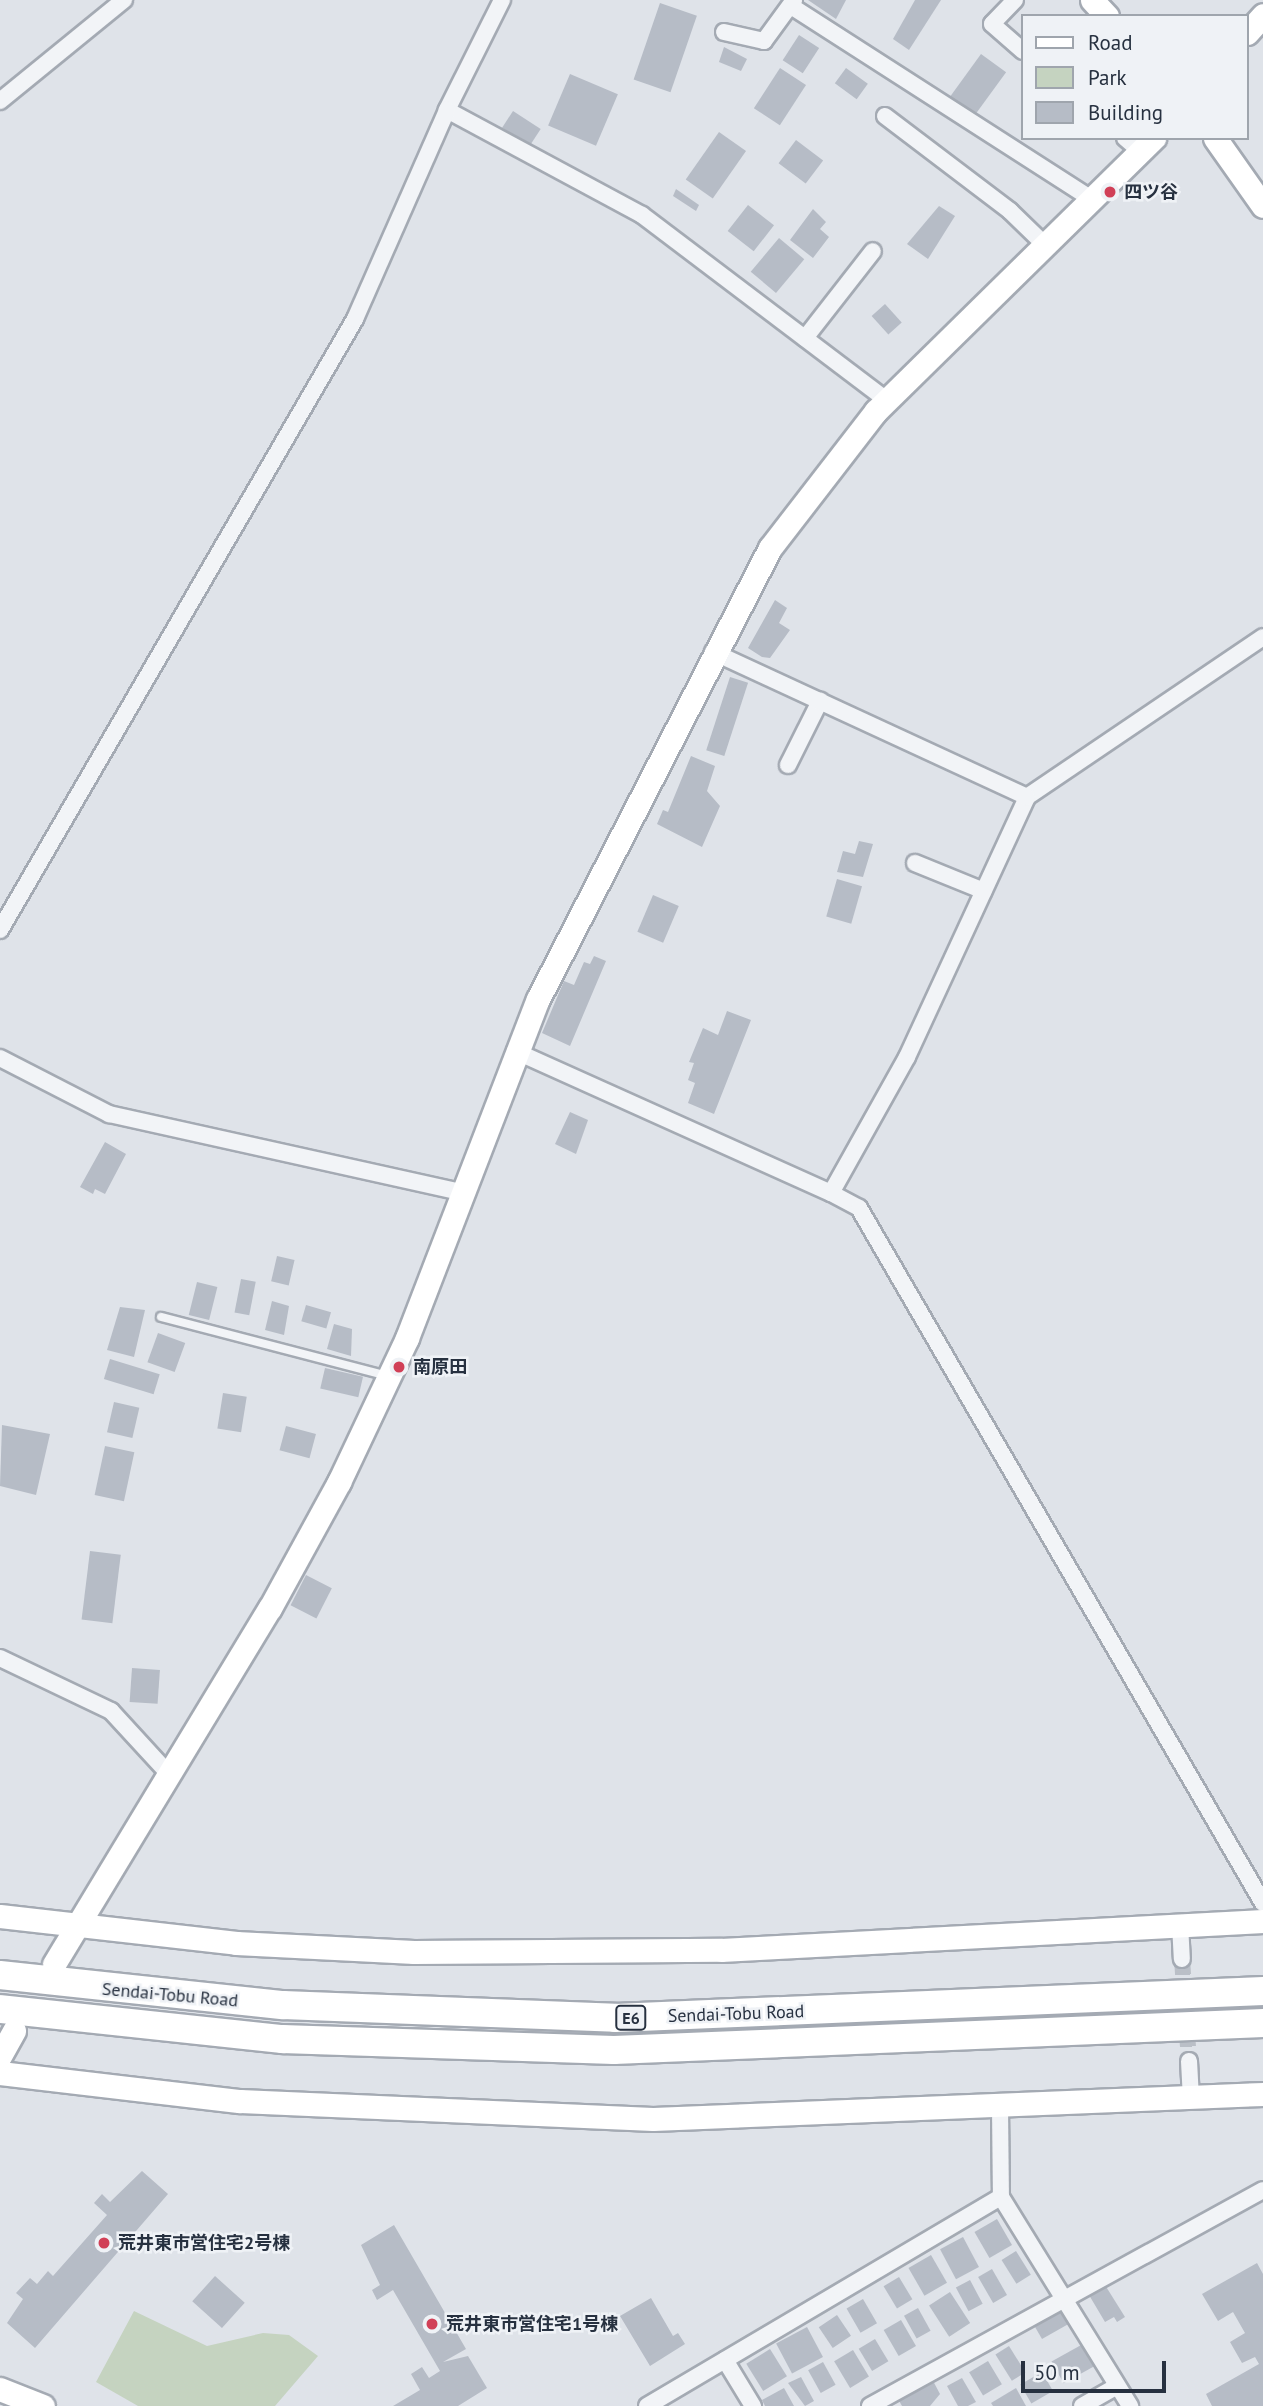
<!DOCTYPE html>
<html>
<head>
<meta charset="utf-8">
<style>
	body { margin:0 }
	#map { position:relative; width:1263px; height:2406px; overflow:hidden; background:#dfe3e9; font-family:"PT Sans","Noto Sans JP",sans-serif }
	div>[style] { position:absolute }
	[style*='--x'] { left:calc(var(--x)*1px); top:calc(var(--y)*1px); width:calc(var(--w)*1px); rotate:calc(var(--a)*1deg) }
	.green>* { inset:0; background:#c5d3c0 }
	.building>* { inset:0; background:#b6bcc6; transform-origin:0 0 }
	.street-tunnel>* { height:16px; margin-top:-8px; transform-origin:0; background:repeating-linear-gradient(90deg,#babfc7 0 16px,transparent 0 24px) }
	.roads { filter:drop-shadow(2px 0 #a4aab3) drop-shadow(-2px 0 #a4aab3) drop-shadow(0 2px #a4aab3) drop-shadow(0 -2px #a4aab3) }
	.lane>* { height:8px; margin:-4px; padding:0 4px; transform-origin:4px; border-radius:4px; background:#f2f4f7 }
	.street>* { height:16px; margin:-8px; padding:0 8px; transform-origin:8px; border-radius:8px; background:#f2f4f7 }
	.secondary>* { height:23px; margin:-11.5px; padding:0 11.5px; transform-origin:11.5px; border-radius:11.5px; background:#fff }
	.highway>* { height:28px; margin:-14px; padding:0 14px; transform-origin:14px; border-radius:14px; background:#fff }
	.dots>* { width:19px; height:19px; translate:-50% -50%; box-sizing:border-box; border:4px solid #eff2f6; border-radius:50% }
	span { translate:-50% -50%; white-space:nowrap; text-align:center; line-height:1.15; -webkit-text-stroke:5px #eff2f6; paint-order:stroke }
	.shield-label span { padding:2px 5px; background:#eff2f6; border:2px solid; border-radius:5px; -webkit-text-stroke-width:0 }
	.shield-label { font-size:16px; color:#273140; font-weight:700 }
	.poi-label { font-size:18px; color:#273140; font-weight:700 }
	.left { translate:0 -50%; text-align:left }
	.street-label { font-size:18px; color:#273140 }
	.legend { position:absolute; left:1021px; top:14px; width:228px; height:126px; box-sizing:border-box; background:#eff2f6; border:2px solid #9fa5ad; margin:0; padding:9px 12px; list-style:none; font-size:21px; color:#273140 }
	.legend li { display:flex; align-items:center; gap:14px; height:35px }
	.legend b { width:35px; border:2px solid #9fa5ad }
	.scale { position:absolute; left:1021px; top:2361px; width:145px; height:32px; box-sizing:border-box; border:4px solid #273140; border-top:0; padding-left:9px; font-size:21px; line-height:24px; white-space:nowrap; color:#273140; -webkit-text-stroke:5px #eff2f6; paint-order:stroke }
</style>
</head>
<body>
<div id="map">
	<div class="green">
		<div style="clip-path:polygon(134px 2311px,207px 2346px,263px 2333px,289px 2335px,318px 2356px,275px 2406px,138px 2406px,96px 2382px)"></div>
	</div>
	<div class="building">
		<div style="clip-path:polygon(808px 0,846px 0,836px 19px)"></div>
		<div style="clip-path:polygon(915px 0,941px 0,909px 50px,893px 39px)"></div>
		<div style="left:660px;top:3px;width:39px;height:81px;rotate:19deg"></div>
		<div style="left:799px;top:35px;width:24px;height:30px;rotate:33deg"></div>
		<div style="clip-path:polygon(724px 47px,747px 59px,741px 71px,719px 62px)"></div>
		<div style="left:981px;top:54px;width:31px;height:53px;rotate:36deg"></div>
		<div style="left:780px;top:68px;width:31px;height:48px;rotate:33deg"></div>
		<div style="left:846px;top:68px;width:27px;height:19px;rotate:36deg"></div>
		<div style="left:570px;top:74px;width:52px;height:56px;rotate:23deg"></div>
		<div style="left:513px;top:111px;width:33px;height:20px;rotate:33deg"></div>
		<div style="left:719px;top:132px;width:33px;height:58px;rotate:35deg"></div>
		<div style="left:796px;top:140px;width:34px;height:29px;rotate:37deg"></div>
		<div style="clip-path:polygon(676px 189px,699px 205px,696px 211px,673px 196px)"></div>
		<div style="left:748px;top:205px;width:33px;height:33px;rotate:38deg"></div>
		<div style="clip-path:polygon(939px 206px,955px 216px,928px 259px,907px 244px)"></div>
		<div style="clip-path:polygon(813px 209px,826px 222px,820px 229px,829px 237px,813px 258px,790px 240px)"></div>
		<div style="left:779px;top:238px;width:33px;height:44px;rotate:40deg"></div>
		<div style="left:885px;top:304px;width:25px;height:18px;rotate:48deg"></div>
		<div style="clip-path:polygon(775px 600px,787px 608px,779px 623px,790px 630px,770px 658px,762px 657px,748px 648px)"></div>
		<div style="left:730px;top:677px;width:19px;height:77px;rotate:18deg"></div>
		<div style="clip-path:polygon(691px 756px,715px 766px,707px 791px,720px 806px,702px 847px,657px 824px,663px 810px,668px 812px)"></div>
		<div style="clip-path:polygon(859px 841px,873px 844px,863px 877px,837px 872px,843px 851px,855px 854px)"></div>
		<div style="left:837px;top:879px;width:26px;height:39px;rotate:16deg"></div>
		<div style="left:653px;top:895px;width:28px;height:40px;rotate:23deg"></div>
		<div style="clip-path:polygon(594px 956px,606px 961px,570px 1046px,542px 1033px,564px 981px,574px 985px,584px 962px,590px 964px)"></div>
		<div style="clip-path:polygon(727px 1011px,751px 1020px,714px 1114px,688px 1103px,695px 1083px,688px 1080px,694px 1063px,689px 1062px,703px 1028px,718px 1035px)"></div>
		<div style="clip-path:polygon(570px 1112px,588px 1120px,576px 1154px,555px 1144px)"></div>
		<div style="clip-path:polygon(105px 1142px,126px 1154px,105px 1194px,95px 1189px,93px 1194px,80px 1187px)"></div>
		<div style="left:277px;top:1256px;width:18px;height:26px;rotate:13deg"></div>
		<div style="left:241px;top:1279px;width:15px;height:34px;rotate:11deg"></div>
		<div style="left:197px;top:1282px;width:21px;height:34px;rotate:14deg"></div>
		<div style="clip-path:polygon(272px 1301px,289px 1306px,284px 1335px,265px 1330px)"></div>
		<div style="left:306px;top:1305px;width:26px;height:17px;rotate:16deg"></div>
		<div style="clip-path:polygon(120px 1307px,145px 1310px,134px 1357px,107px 1350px)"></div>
		<div style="clip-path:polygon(334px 1324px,352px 1329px,351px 1356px,327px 1349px)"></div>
		<div style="left:158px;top:1333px;width:29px;height:31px;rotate:20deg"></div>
		<div style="left:110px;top:1359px;width:52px;height:21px;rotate:17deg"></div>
		<div style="left:325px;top:1368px;width:39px;height:21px;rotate:13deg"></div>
		<div style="left:223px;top:1393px;width:24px;height:36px;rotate:9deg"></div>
		<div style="left:114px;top:1402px;width:26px;height:31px;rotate:13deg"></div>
		<div style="clip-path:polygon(2px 1425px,50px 1434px,36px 1495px,0 1486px)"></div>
		<div style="left:286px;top:1426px;width:31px;height:25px;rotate:15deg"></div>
		<div style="left:105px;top:1446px;width:30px;height:50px;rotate:12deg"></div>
		<div style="left:90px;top:1551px;width:31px;height:69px;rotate:7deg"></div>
		<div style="left:306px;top:1575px;width:29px;height:34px;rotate:27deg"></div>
		<div style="left:132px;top:1668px;width:28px;height:34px;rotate:4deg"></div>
		<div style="clip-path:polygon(142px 2171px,168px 2194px,35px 2348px,7px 2323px,23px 2299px,16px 2293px,30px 2278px,37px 2284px,48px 2271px,53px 2276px,107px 2215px,94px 2203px,102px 2194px,110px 2202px)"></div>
		<div style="left:997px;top:2219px;width:30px;height:26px;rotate:60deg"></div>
		<div style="clip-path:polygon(394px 2225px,466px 2349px,443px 2362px,468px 2356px,487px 2388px,458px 2406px,393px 2406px,420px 2390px,411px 2374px,422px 2367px,429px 2378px,440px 2371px,393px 2290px,377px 2300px,372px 2290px,380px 2285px,361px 2245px)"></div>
		<div style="left:963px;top:2237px;width:34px;height:26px;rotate:62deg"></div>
		<div style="left:1016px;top:2251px;width:28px;height:17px;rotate:58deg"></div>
		<div style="left:931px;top:2255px;width:32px;height:26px;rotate:60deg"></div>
		<div style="clip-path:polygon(1257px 2263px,1263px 2274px,1263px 2406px,1212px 2406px,1206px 2394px,1259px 2364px,1255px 2357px,1242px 2363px,1230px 2342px,1245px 2333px,1233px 2312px,1218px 2321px,1202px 2294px)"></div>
		<div style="left:992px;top:2269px;width:30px;height:16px;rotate:60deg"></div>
		<div style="left:215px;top:2276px;width:40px;height:34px;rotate:42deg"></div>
		<div style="left:899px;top:2277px;width:26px;height:18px;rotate:59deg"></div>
		<div style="left:970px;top:2280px;width:27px;height:16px;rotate:62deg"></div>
		<div style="clip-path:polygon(1105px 2285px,1125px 2317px,1117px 2322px,1114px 2317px,1105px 2322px,1089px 2295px)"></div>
		<div style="left:950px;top:2292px;width:37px;height:25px;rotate:57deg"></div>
		<div style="clip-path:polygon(651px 2298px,673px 2336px,678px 2333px,685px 2344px,650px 2366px,620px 2316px)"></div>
		<div style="left:863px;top:2299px;width:28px;height:19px;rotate:60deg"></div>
		<div style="clip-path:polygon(1063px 2307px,1072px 2322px,1042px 2339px,1031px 2320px)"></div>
		<div style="left:918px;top:2308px;width:26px;height:16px;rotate:61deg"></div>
		<div style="left:837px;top:2315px;width:25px;height:22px;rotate:56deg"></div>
		<div style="left:901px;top:2320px;width:30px;height:20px;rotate:60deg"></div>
		<div style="left:807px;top:2327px;width:34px;height:35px;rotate:62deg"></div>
		<div style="left:875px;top:2339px;width:26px;height:19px;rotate:59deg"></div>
		<div style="left:1083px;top:2344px;width:25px;height:36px;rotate:61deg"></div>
		<div style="left:1009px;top:2346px;width:31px;height:16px;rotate:58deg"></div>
		<div style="left:770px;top:2349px;width:32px;height:28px;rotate:58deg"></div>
		<div style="left:853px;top:2350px;width:31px;height:22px;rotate:59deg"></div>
		<div style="left:988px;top:2361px;width:27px;height:22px;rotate:59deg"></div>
		<div style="left:823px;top:2362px;width:26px;height:17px;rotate:61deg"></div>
		<div style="left:1042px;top:2372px;width:22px;height:25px;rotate:60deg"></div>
		<div style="clip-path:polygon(801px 2377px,814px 2401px,805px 2406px,788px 2383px)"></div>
		<div style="clip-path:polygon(962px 2378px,976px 2402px,968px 2406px,958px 2406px,947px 2386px)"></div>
		<div style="clip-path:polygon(932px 2379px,940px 2394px,930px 2406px,902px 2406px,898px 2399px)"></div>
		<div style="clip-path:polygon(784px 2388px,794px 2406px,765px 2406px,762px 2400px)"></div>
		<div style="clip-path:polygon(1016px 2388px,1026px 2406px,993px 2406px,991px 2403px)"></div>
	</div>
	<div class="street-tunnel">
		<div style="--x:1182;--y:1959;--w:102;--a:86.1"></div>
	</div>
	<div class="roads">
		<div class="lane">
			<div style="--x:161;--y:1317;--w:234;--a:14.6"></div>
		</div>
		<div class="street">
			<div style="--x:502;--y:0;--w:123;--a:116.6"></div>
			<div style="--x:447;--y:110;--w:221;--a:28.3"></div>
			<div style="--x:642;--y:215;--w:307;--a:37.1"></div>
			<div style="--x:1015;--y:0;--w:33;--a:134"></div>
			<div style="--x:992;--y:24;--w:41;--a:41.1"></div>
			<div style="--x:791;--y:6;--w:358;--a:32.7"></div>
			<div style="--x:724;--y:32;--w:41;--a:12.7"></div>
			<div style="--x:764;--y:41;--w:51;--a:-53.8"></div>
			<div style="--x:0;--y:101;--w:160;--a:-39.2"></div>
			<div style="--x:885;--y:116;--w:157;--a:37.2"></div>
			<div style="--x:1010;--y:211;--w:50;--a:44.2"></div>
			<div style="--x:1125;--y:138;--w:21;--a:41"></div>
			<div style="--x:805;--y:338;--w:110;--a:-52"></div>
			<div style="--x:788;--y:765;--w:72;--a:-63.4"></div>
			<div style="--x:1027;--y:797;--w:285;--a:-34.1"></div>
			<div style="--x:915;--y:863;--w:74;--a:22.1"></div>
			<div style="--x:0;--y:930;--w:707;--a:-59.84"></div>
			<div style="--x:355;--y:319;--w:228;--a:-66.2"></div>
			<div style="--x:515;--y:1051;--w:346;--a:24.2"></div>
			<div style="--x:831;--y:1193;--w:156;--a:-60.8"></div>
			<div style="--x:907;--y:1057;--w:286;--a:-65.2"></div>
			<div style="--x:1027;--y:797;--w:346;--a:-155.2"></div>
			<div style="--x:0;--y:1058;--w:123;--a:27.2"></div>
			<div style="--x:109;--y:1114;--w:362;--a:12.5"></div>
			<div style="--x:831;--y:1193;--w:32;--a:28"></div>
			<div style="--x:859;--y:1208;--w:804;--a:59.83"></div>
			<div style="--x:0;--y:1658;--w:123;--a:25.5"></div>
			<div style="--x:111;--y:1711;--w:84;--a:47.4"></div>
			<div style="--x:1180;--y:1924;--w:35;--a:87"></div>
			<div style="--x:1189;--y:2061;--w:35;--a:87"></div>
			<div style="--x:1000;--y:2107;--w:90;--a:89.4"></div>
			<div style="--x:725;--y:2360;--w:54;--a:58.7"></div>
			<div style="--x:647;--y:2406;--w:411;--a:-30.6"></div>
			<div style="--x:1001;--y:2197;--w:246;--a:58.3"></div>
			<div style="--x:870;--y:2406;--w:448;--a:-28.8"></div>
			<div style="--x:1082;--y:2406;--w:40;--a:-29.7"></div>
		</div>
		<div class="secondary">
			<div style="--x:1092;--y:0;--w:22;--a:47"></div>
			<div style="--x:1247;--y:33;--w:24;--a:-48"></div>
			<div style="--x:1215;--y:138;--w:83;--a:54.8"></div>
			<div style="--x:0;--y:1916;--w:238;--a:6.5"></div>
			<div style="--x:236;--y:1943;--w:178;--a:2.9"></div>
			<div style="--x:414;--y:1952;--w:307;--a:-0.4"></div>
			<div style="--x:721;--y:1950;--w:543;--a:-3.06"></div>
			<div style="--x:54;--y:1964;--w:416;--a:-58.8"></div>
			<div style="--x:270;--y:1608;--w:144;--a:-61.3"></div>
			<div style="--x:339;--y:1482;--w:159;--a:-64.7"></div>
			<div style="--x:407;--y:1338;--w:363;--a:-68.9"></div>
			<div style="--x:538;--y:999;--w:507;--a:-62.78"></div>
			<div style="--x:770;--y:548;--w:173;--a:-52.3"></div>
			<div style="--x:876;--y:411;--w:390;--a:-44.5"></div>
			<div style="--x:0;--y:2056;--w:29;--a:-61"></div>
			<div style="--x:0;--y:2073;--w:242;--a:6.7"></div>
			<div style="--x:240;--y:2101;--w:413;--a:2.5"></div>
			<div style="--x:653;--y:2119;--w:611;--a:-2.35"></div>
			<div style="--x:0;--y:2389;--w:46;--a:21.6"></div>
		</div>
		<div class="highway">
			<div style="--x:0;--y:1975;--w:285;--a:6.1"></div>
			<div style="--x:283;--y:2005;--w:332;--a:2.2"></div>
			<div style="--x:615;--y:2018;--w:649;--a:-2.39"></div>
			<div style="--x:0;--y:2009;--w:284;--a:6.1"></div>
			<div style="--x:282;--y:2039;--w:332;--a:1.9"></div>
			<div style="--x:614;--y:2050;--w:650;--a:-2.38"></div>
		</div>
	</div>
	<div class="dots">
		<div style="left:1110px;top:192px;background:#d14057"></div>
		<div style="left:399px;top:1367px;background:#d14057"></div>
		<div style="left:104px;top:2243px;background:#d14057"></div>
		<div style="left:432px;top:2324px;background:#d14057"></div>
	</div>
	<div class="shield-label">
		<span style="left:631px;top:2018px">E6</span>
	</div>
	<div class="poi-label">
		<span class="left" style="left:1124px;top:192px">四ツ谷</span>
		<span class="left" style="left:413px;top:1367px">南原田</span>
		<span class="left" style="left:118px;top:2243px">荒井東市営住宅2号棟</span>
		<span class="left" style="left:446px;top:2324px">荒井東市営住宅1号棟</span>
	</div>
	<div class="street-label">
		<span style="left:170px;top:1995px;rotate:5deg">Sendai-Tobu Road</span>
		<span style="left:736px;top:2014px;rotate:-2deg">Sendai-Tobu Road</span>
	</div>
	<ul class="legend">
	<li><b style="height:9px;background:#fff"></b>Road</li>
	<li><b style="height:19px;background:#c5d3c0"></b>Park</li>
	<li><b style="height:19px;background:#b6bcc6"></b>Building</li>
	</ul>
	<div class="scale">50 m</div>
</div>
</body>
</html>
